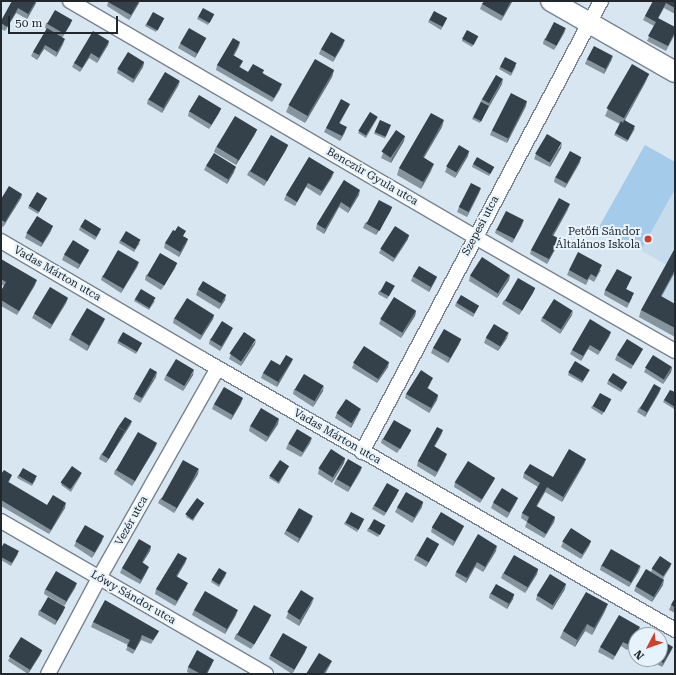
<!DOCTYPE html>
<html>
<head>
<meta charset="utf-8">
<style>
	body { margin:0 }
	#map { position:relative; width:676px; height:675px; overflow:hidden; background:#d8e6f2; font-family:"Roboto Serif",serif }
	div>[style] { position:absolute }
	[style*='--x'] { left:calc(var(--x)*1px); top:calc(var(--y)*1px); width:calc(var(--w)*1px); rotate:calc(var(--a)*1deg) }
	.built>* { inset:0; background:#c6dbec }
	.green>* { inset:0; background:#a4cbe9 }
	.roads { filter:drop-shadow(1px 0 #77848f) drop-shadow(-1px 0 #77848f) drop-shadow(0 1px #77848f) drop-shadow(0 -1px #77848f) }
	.street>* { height:14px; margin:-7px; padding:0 7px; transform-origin:7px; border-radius:7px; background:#fff }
	.secondary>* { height:20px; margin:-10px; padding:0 10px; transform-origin:10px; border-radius:10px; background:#fff }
	.wall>* { inset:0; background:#86949e; transform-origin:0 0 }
	.shaded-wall>* { inset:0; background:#66727c }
	.building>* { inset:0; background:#35414a; transform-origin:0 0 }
	.dots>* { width:11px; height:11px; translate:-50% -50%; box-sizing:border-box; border:2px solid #e7f3fc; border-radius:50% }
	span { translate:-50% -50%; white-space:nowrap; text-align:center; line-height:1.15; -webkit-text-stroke:4px #e7f3fc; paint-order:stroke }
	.street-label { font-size:11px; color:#21272b }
	.poi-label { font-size:11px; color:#21272b }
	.right { translate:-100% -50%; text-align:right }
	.frame { position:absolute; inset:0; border:2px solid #21272b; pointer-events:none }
	.north { position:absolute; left:628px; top:627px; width:40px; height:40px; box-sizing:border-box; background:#e7f3fc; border:1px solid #98a1a8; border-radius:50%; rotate:229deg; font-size:11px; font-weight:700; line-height:16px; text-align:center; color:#21272b }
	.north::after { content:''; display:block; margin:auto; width:14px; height:18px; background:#cd412c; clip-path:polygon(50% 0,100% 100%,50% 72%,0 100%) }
	.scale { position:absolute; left:8px; top:16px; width:110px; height:18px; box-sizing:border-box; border:2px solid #21272b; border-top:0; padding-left:5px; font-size:12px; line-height:14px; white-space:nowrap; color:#21272b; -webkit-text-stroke:3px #e7f3fc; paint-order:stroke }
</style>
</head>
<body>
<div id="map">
	<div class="built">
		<div style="clip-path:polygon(645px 145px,675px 162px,675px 337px,639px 317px,667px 265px,599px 227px)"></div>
	</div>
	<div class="green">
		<div style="clip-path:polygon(645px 145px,675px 162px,675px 189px,641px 250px,599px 227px)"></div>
	</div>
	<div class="roads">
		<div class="street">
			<div style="--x:70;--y:1;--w:469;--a:30.2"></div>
			<div style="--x:475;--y:237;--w:230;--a:29.7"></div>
			<div style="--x:1;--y:241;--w:233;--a:30.4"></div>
			<div style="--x:202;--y:359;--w:545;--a:29.81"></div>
			<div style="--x:362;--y:452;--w:510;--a:-62.08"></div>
			<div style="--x:1;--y:521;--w:306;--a:30"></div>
			<div style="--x:48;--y:674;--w:109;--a:-62"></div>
			<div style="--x:99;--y:578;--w:241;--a:-60.5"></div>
		</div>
		<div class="secondary">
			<div style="--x:551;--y:1;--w:143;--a:29.8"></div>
		</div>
	</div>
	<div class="wall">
		<div style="clip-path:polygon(12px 1px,36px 3px,27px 19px,16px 13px,5px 31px,1px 29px,1px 21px)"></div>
		<div style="clip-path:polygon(653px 1px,675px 1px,675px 14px,664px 8px,658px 19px,675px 27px,666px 51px,647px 41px,654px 26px,643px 20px,645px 16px)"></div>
		<div style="clip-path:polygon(108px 2px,139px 3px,129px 20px,107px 6px)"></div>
		<div style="clip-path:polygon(512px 2px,501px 21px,480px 9px,482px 4px)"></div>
		<div style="clip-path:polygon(213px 16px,208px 25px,197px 19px,198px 17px)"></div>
		<div style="clip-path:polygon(164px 18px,156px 32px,145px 26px,146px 24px)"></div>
		<div style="clip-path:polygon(447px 18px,441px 30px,428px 22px,429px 20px)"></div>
		<div style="clip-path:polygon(72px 20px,70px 25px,62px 38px,63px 44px,56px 57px,44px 49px,37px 60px,31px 56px,33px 52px,47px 29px,45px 28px,46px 23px)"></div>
		<div style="clip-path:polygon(566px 28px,564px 33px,554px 50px,543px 44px,544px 39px)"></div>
		<div style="clip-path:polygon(477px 38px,472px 47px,462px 41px,462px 39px)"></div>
		<div style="clip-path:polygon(109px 41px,108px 45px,97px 63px,89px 58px,80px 72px,72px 67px,74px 63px)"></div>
		<div style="clip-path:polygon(204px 42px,195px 58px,178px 48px,180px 44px)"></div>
		<div style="clip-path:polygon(343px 45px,333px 62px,319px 54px,321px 49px)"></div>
		<div style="clip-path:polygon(239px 46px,234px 56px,243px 61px,240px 67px,248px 72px,264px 70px,263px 73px,280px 89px,272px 102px,216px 70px,217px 65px)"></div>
		<div style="clip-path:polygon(613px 56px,611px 61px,604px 74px,585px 64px,587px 59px)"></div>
		<div style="clip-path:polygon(144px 62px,143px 67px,133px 83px,117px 73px,118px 69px)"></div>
		<div style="clip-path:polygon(516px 66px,511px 76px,499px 69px,500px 67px)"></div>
		<div style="clip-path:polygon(334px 70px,332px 77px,305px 123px,286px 112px,289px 105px)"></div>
		<div style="clip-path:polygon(180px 81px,178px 86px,162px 113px,147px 104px,148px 99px)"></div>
		<div style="clip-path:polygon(646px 81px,625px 120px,635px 129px,627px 142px,614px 135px,620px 124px,605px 116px,608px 109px)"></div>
		<div style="clip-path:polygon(502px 84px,480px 123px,472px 119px,482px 99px)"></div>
		<div style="clip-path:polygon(350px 104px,348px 108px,340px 123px,345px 132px,340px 141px,324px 132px,326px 128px)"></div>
		<div style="clip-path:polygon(526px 106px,507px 143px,490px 135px,492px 130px)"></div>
		<div style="clip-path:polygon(221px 108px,219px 113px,209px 129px,188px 116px,189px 111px)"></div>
		<div style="clip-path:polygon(378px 117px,366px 138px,358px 133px,359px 131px)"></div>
		<div style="left:380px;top:120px;width:12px;height:15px;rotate:24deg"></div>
		<div style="clip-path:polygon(442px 127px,424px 158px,431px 171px,421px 189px,397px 175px,399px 168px)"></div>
		<div style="clip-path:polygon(255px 134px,236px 165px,214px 152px,216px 147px)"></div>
		<div style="clip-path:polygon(404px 141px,391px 163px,381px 158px,383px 153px)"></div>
		<div style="clip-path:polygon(561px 148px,550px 167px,534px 159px,536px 154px)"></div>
		<div style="clip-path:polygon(286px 150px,264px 186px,247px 175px,249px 171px)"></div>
		<div style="clip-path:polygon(468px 156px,455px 178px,445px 172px,447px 167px)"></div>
		<div style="clip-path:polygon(309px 157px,332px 177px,320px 196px,306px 187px,295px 206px,284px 200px,286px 195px)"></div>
		<div style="clip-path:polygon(580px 162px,565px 188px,554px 182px,555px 177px)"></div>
		<div style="clip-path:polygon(473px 164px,494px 167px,489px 176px,472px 167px)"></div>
		<div style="clip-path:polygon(206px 166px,234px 172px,227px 184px,204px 170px)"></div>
		<div style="clip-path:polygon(344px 180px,359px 195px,348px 213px,339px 207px,324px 234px,316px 229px,317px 224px)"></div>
		<div style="clip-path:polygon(481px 188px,479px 193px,467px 217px,457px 212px,459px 207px)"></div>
		<div style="clip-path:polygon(22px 194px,21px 198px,3px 227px,1px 226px,1px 199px)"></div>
		<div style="clip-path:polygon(47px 198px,38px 214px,28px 208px,29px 206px)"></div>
		<div style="clip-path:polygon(392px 207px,390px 212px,376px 235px,363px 228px,365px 223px)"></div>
		<div style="clip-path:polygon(568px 209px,553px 236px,558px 244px,547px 264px,530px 254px,531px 250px)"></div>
		<div style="clip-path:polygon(522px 225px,512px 243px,495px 233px,496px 229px)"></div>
		<div style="clip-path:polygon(80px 227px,100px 232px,95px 240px,79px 230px)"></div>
		<div style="clip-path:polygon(51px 231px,41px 247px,25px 238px,27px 233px)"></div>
		<div style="clip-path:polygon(184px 237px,188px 239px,186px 244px,179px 257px,164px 248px,165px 243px)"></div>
		<div style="clip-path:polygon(408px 239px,393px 262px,379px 253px,381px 249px)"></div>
		<div style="clip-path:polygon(120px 240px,140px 243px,134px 252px,119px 243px)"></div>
		<div style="clip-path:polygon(89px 250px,87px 254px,78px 269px,62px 260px,64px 255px)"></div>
		<div style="clip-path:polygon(1px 259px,35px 285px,17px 315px,1px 306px,1px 291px,4px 286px,1px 284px)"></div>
		<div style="clip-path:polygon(139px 262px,137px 267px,121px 293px,101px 280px,102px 276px)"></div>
		<div style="clip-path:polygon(175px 268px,161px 290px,145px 280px,146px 275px)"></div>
		<div style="clip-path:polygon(569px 270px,601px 270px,594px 282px,589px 279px,586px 285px,567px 275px)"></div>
		<div style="clip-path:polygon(510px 275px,509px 280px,497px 298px,469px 281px,470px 276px)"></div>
		<div style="clip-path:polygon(413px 276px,437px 277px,435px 281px,429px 292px,411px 281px)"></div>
		<div style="clip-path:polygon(632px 277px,626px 289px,632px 298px,627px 308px,604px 295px,605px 290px)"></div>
		<div style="clip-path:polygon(395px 286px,387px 299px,378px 294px,379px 291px)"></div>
		<div style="clip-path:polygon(535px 288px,533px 293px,519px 315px,502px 304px,504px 300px)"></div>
		<div style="clip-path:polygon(198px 290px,225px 300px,219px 309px,196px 295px)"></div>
		<div style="clip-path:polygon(662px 297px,675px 304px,675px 337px,639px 317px,641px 310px)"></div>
		<div style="clip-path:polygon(68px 298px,66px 303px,50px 329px,32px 318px,34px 314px)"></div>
		<div style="clip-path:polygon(135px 299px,155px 301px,149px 310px,134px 301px)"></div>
		<div style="clip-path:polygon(456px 303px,479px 306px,473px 317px,455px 306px)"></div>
		<div style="clip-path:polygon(416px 311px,415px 316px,401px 338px,379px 324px,381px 319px)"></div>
		<div style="clip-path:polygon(214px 315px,213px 319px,200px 340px,173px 323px,174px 318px)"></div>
		<div style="clip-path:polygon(572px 315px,560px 334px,541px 321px,542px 317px)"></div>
		<div style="clip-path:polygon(105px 319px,103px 323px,87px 351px,69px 340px,71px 335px)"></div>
		<div style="clip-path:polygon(231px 332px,220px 351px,209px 344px,210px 339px)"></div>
		<div style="clip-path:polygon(611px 332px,609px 337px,598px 355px,588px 349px,581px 361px,570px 354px,572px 350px)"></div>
		<div style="clip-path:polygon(486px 338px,507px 338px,498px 351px,484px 343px)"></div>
		<div style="clip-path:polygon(461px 339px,459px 344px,448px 363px,431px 353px,433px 348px)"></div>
		<div style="clip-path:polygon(118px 341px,142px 343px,136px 354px,117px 343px)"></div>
		<div style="clip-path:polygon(255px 344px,241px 366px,229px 359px,231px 354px)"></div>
		<div style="clip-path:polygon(641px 353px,631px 369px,615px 360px,617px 355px)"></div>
		<div style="clip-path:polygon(293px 359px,291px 363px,277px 387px,261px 378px,263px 373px)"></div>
		<div style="clip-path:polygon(354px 363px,388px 367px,377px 383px,352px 368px)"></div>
		<div style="clip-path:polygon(672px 367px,671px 372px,663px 384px,644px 372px,646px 368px)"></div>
		<div style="clip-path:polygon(590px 370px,582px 383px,568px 375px,569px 372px)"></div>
		<div style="clip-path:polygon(166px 375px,193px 375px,183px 391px,164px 380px)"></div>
		<div style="clip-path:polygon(156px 377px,140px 403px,133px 399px,135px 394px)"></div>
		<div style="clip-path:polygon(608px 381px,626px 384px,621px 392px,607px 384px)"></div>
		<div style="clip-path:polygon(431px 382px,428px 388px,438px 395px,437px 400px,429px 413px,405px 398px,406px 394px)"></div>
		<div style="clip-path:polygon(661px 388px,659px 393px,645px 417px,637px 412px,639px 408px)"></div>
		<div style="clip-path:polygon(294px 389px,323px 391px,313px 407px,293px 394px)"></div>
		<div style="clip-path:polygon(675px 392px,675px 408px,674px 409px,663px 402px,664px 400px)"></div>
		<div style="clip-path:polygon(610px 401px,602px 415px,591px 408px,592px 406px)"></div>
		<div style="clip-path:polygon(241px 403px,231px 420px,212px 409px,214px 404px)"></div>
		<div style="clip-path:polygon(337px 413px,359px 413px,351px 428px,335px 418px)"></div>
		<div style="clip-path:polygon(131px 424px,106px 463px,99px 459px,101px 454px)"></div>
		<div style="clip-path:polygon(278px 424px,266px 442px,249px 431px,250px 426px)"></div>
		<div style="clip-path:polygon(411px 430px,409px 434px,397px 453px,381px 443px,382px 439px)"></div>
		<div style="clip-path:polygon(443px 430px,441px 435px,434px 447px,445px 459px,435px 477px,417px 466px,418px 461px)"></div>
		<div style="clip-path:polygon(312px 438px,310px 443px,301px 457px,286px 449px,288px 444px)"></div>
		<div style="clip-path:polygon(155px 448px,132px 486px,114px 474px,115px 470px)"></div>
		<div style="clip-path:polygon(345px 458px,344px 463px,332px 483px,318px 474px,319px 469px)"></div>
		<div style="clip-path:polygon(586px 459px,584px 464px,562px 502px,545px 492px,537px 506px,555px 517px,554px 522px,544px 538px,525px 527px,527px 522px,521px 518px,522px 513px,538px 487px,523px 478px,524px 473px,553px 477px)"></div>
		<div style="clip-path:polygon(289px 466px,279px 484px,269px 478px,270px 476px)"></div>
		<div style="clip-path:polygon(362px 467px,360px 472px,348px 492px,334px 484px,336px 479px)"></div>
		<div style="clip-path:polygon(1px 474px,12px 475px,9px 482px,47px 505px,65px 508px,49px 534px,1px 506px)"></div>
		<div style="clip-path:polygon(198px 474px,174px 513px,158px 503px,160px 499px)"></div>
		<div style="clip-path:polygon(18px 475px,36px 479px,32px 486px,17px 478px)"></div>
		<div style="clip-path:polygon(81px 475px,71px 492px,61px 485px,62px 483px)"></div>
		<div style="clip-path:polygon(495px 478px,493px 482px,480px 503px,454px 487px,455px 482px)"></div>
		<div style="clip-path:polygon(397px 494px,384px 516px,372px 509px,374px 505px)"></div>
		<div style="clip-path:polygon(516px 502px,507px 518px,491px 508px,493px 503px)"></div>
		<div style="clip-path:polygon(204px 503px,193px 521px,186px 517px,187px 515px)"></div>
		<div style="clip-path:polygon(422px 507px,412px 523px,395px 512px,397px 508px)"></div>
		<div style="clip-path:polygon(364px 519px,357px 532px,344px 524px,345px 522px)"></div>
		<div style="clip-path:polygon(311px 521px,298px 543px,284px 534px,286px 530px)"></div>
		<div style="clip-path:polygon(385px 525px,378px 537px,367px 531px,368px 528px)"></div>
		<div style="clip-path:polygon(432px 528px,462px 530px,453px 546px,431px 532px)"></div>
		<div style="clip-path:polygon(102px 541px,92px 558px,74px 546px,76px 542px)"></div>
		<div style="clip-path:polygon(591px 541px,589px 546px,581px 559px,561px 547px,563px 542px)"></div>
		<div style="clip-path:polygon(151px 546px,150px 551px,142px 563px,147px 571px,140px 584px,120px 573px,122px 568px)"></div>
		<div style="clip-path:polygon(1px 548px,18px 554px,11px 566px,1px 560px)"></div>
		<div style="clip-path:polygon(437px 548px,426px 567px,414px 560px,416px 555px)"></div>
		<div style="clip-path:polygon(496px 551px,483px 572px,475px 567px,466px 583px,455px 576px,456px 572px)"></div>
		<div style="clip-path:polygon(187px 558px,185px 563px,177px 576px,186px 587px,175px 606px,155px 594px,156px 589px)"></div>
		<div style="clip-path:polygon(601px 565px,639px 571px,629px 587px,600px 570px)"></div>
		<div style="clip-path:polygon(671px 566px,663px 579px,651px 572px,652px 569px)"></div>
		<div style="clip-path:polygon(538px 569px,537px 574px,525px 593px,501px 578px,503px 573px)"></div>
		<div style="clip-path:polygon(226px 575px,219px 587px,211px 582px,212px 580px)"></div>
		<div style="clip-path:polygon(77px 583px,75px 588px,64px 606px,44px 594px,45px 589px)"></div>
		<div style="clip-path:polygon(663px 585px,652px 602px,634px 591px,636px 586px)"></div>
		<div style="clip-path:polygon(565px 589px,552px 610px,536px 600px,537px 595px)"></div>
		<div style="clip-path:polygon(490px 593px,514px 594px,513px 599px,507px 609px,489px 598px)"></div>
		<div style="clip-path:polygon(675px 598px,675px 613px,669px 610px,671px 605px)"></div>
		<div style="clip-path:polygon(312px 603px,299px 626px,286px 618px,288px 613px)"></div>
		<div style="clip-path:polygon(39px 610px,63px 612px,55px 625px,38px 615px)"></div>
		<div style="clip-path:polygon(194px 610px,236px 615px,225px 634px,192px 615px)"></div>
		<div style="clip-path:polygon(605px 611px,592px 635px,585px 631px,575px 647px,560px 638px,563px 631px)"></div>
		<div style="clip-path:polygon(269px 620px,251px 649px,234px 639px,236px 634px)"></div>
		<div style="clip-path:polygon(93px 622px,159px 631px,157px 635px,151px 644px,141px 640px,133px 654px,126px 650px,128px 645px,91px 627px)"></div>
		<div style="clip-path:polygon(638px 632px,627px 650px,621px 646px,613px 660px,598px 652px,600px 647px)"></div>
		<div style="clip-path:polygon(673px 647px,671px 651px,662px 667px,648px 659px,660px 659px)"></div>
		<div style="clip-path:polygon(42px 650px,40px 655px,28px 674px,8px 661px,10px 657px)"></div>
		<div style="clip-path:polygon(305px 652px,292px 674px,269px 659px,270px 655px)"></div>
		<div style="clip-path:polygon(212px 664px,207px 674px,191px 674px,187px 672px,188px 667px)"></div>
	</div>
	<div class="shaded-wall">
		<div style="clip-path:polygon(36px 1px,36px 3px,27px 19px,28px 14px)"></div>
		<div style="clip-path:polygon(139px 1px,140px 1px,139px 3px,129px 20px,131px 15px)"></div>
		<div style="clip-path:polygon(511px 1px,512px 1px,512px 2px,501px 21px,503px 16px)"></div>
		<div style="clip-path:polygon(18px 8px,16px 13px,5px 31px,7px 27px)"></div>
		<div style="clip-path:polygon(72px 20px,70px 25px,62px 38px,64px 34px)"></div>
		<div style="clip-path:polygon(566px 28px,564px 33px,554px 50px,556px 46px)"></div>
		<div style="clip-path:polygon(675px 32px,675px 34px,666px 51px,668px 46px)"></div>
		<div style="clip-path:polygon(206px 38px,204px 42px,195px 58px,196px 54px)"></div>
		<div style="clip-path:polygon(65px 39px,63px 44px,56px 57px,57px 52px)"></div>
		<div style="clip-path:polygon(345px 40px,343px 45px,333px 62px,335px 57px)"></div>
		<div style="clip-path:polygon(109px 41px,108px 45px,97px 63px,99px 58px)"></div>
		<div style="clip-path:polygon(240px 42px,239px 46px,231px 60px,233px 55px)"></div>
		<div style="clip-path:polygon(45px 45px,44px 49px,37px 60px,39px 55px)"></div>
		<div style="clip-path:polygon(91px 53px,89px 58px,80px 72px,82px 68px)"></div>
		<div style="clip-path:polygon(613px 56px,611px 61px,604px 74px,605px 69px)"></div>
		<div style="clip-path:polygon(144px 62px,143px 67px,133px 83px,134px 78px)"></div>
		<div style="clip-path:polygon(334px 70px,332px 77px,305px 123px,308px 116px)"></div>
		<div style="clip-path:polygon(649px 74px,646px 81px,622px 125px,625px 118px)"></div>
		<div style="clip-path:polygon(503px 79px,502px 84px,488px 108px,490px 103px)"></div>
		<div style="clip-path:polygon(180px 81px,178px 86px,162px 113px,163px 108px)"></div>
		<div style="clip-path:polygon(282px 84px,280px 89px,272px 102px,274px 98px)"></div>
		<div style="clip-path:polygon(527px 101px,526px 106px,507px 143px,508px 138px)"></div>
		<div style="clip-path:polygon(221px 108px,219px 113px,209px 129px,211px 125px)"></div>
		<div style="clip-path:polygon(444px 120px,442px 127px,420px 164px,423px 157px)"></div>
		<div style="clip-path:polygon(347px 127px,345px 132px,340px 141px,342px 136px)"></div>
		<div style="clip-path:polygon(257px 129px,255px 134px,236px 165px,237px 160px)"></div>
		<div style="clip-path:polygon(405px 136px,404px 141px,391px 163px,392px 158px)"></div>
		<div style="clip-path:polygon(562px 143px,561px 148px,550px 167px,551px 163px)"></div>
		<div style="clip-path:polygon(288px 145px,286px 150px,264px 186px,266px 181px)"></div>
		<div style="clip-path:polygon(469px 151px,468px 156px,455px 178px,457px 173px)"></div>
		<div style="clip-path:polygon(581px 157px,580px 162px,565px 188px,567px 183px)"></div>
		<div style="clip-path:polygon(434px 164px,431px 171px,421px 189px,423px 182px)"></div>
		<div style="clip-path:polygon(236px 167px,234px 172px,227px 184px,228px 179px)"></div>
		<div style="clip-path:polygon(334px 172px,332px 177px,320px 196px,322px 191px)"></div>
		<div style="clip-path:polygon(481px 188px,479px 193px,467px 217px,469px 212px)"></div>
		<div style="clip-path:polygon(360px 190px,359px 195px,348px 213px,350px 208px)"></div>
		<div style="clip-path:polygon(22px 194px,21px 198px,3px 227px,5px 222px)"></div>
		<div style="clip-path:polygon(341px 202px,339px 207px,324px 234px,325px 229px)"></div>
		<div style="clip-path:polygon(570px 204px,568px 209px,551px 240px,552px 235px)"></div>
		<div style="clip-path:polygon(392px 207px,390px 212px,376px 235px,377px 231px)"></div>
		<div style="clip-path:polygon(524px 220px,522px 225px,512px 243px,514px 238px)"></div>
		<div style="clip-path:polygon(53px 226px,51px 231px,41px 247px,42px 243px)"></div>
		<div style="clip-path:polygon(409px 235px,408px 239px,393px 262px,395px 258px)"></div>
		<div style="clip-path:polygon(188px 239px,186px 244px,179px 257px,180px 252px)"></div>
		<div style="clip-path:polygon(560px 239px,558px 244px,547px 264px,549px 259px)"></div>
		<div style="clip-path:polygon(89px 250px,87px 254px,78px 269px,79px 265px)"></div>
		<div style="clip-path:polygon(139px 262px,137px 267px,121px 293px,123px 288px)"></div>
		<div style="clip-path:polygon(177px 263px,175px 268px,161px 290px,163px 286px)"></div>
		<div style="clip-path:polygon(675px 270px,675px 272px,658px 303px,661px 296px)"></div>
		<div style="clip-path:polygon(510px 275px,509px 280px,497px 298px,499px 293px)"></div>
		<div style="clip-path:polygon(437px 277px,435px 281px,429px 292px,430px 287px)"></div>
		<div style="clip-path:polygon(37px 280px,35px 285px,17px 315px,19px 311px)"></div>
		<div style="clip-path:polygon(535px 288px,533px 293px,519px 315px,521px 310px)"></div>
		<div style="clip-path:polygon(226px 295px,225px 300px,219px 309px,221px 304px)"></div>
		<div style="clip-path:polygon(68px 298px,66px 303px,50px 329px,52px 324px)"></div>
		<div style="clip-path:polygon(416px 311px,415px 316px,401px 338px,403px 333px)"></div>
		<div style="clip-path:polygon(573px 311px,572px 315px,560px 334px,562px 329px)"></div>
		<div style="clip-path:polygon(214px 315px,213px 319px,200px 340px,202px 335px)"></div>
		<div style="clip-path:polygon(105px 319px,103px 323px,87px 351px,88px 346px)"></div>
		<div style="clip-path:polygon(233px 328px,231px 332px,220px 351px,222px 346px)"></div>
		<div style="clip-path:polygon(611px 332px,609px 337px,598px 355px,600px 351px)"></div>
		<div style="clip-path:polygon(509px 333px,507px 338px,498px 351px,500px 347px)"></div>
		<div style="clip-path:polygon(461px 339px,459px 344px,448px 363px,449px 358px)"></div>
		<div style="clip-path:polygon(256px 340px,255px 344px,241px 366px,243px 361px)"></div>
		<div style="clip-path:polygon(590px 345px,588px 349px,581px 361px,583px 356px)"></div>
		<div style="clip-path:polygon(293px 359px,291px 363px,277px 387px,278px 382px)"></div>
		<div style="clip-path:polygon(389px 362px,388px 367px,377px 383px,379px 379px)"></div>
		<div style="clip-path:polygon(672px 367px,671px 372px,663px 384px,665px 379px)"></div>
		<div style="clip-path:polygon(194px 370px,193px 375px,183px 391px,185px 387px)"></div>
		<div style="clip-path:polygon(157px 372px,156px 377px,140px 403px,142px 399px)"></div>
		<div style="clip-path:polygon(433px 378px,431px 382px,425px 393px,427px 388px)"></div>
		<div style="clip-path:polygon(324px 386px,323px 391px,313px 407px,315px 402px)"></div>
		<div style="clip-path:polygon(661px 388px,659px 393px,645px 417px,646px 412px)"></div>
		<div style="clip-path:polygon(438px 395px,437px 400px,429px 413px,431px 408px)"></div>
		<div style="clip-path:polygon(243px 398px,241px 403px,231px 420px,232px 415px)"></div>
		<div style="clip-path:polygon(361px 409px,359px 413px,351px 428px,352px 423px)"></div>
		<div style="clip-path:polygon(279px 419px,278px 424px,266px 442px,268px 437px)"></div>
		<div style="clip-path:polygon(132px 421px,131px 424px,106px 463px,108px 458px)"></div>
		<div style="clip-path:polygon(411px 430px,409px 434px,397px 453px,399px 449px)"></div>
		<div style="clip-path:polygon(443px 430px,441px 435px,432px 451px,434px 446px)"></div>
		<div style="clip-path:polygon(312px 438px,310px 443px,301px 457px,303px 453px)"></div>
		<div style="clip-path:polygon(157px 443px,155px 448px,132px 486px,134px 481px)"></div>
		<div style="clip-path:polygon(447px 454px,445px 459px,435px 477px,437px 472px)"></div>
		<div style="clip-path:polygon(345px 458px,344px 463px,332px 483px,334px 478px)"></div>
		<div style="clip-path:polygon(586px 459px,584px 464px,562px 502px,563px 497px)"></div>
		<div style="clip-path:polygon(362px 467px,360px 472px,348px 492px,350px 487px)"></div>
		<div style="clip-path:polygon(199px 469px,198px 474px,174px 513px,176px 508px)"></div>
		<div style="clip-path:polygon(495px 478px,493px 482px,480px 503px,482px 499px)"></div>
		<div style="clip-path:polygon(547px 487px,545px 492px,534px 511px,536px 506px)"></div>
		<div style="clip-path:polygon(399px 490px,397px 494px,384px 516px,386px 511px)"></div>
		<div style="clip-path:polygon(518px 498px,516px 502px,507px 518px,509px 513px)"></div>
		<div style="clip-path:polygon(423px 502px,422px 507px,412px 523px,414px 518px)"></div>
		<div style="clip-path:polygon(66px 503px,65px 508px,49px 534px,51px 530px)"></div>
		<div style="clip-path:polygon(313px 516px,311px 521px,298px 543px,299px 538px)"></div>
		<div style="clip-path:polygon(555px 517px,554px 522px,544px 538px,546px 534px)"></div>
		<div style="clip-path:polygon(464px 526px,462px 530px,453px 546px,454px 541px)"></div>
		<div style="clip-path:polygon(104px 536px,102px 541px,92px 558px,94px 553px)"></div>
		<div style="clip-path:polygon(591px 541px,589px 546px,581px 559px,583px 555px)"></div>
		<div style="clip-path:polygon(439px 544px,437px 548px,426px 567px,428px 562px)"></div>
		<div style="clip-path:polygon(151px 546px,150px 551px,140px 567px,142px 562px)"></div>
		<div style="clip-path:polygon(497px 546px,496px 551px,483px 572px,485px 567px)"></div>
		<div style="clip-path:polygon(187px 558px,185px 563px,175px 580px,176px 576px)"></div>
		<div style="clip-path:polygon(477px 562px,475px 567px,466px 583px,467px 578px)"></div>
		<div style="clip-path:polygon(641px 566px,639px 571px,629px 587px,631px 582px)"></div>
		<div style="clip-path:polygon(149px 567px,147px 571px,140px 584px,141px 580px)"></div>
		<div style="clip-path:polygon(538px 569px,537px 574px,525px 593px,527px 588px)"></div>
		<div style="clip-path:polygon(664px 580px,663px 585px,652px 602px,654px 597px)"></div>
		<div style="clip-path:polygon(77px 583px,75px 588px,64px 606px,66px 601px)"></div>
		<div style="clip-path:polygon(188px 583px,186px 587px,175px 606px,177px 601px)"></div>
		<div style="clip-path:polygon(566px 584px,565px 589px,552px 610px,554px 605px)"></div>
		<div style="clip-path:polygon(514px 594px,513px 599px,507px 609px,508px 604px)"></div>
		<div style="clip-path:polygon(314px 598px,312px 603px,299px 626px,300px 621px)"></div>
		<div style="clip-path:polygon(608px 604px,605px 611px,592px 635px,594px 628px)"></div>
		<div style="clip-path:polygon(65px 607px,63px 612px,55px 625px,56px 620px)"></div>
		<div style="clip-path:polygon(238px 610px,236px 615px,225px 634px,226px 629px)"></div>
		<div style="clip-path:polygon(271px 615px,269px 620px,251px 649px,253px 645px)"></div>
		<div style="clip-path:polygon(587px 624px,585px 631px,575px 647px,577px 640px)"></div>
		<div style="clip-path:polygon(640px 627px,638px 632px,627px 650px,629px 645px)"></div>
		<div style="clip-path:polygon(142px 635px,141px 640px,133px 654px,135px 650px)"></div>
		<div style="clip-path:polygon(307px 647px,305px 652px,292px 674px,294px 669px)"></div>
		<div style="clip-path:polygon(673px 647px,671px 651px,662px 667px,663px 663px)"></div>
		<div style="clip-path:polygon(42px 650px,40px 655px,28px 674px,30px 669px)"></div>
		<div style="clip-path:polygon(214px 660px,207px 674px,206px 674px)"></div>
		<div style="clip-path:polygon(332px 661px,330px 665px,325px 674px,323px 674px)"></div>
	</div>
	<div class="building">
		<div style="clip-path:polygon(12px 1px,36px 1px,28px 14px,18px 8px,7px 27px,1px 23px,1px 21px)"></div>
		<div style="clip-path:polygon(109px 1px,139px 1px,131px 15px,108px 2px)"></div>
		<div style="clip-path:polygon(484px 1px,511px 1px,503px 16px,482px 4px)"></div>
		<div style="clip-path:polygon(653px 1px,675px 1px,675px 8px,666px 3px,658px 18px,675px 27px,675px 32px,668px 46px,648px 36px,656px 22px,645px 16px)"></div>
		<div style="left:203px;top:8px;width:13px;height:10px;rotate:29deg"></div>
		<div style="left:55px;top:10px;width:20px;height:16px;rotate:30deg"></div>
		<div style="left:434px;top:11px;width:15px;height:10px;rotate:28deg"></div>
		<div style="left:153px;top:12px;width:13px;height:14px;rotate:29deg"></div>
		<div style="left:554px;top:22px;width:13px;height:20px;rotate:27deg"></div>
		<div style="clip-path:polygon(47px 28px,65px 39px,57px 52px,45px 45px,39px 55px,33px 52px)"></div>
		<div style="left:189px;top:28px;width:20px;height:18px;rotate:30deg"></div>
		<div style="left:467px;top:30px;width:13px;height:10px;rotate:29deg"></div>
		<div style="clip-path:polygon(93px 31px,109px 41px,99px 58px,91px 53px,82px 68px,74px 63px)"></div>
		<div style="left:331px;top:32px;width:16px;height:20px;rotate:30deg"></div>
		<div style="clip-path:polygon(233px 38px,240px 42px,233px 55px,243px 61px,239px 67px,248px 72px,253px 64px,264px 70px,262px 73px,282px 84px,274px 98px,217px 65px)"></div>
		<div style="left:594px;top:46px;width:21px;height:15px;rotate:28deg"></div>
		<div style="left:128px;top:52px;width:19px;height:20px;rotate:32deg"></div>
		<div style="left:505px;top:57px;width:13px;height:11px;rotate:27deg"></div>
		<div style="left:315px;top:59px;width:22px;height:53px;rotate:30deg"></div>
		<div style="left:632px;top:64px;width:20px;height:51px;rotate:30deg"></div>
		<div style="left:165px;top:72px;width:17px;height:32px;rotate:31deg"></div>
		<div style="left:496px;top:75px;width:8px;height:28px;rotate:30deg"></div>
		<div style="left:511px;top:93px;width:18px;height:42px;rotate:27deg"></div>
		<div style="left:199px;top:95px;width:26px;height:19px;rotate:31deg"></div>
		<div style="clip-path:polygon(341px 99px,350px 104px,339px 123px,347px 127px,342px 136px,326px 128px)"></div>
		<div style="left:481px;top:102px;width:9px;height:17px;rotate:27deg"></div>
		<div style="left:370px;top:112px;width:9px;height:22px;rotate:32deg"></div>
		<div style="clip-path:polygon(431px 113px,444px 120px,423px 157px,434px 164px,423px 182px,399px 168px)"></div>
		<div style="left:235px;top:116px;width:26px;height:36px;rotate:31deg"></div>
		<div style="left:380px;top:120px;width:12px;height:13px;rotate:24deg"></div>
		<div style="clip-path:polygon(624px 120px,635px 126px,628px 140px,615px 133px,621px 121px,623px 123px)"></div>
		<div style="left:396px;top:130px;width:11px;height:26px;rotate:34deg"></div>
		<div style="left:547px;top:134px;width:17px;height:23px;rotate:31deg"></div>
		<div style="left:271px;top:135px;width:20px;height:42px;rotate:30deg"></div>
		<div style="left:459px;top:145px;width:12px;height:25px;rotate:31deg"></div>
		<div style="left:570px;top:151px;width:13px;height:30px;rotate:29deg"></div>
		<div style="left:214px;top:153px;width:26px;height:15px;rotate:32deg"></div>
		<div style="clip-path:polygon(309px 157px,334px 172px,322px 191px,308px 183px,297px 202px,286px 195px)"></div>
		<div style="left:477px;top:157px;width:20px;height:8px;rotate:30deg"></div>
		<div style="clip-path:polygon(344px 180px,360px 190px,350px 208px,341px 202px,325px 229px,317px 224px)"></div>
		<div style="left:471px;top:183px;width:11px;height:27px;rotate:27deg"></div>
		<div style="clip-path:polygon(9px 186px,22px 194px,5px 222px,1px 220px,1px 199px)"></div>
		<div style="left:37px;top:192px;width:12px;height:16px;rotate:31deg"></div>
		<div style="clip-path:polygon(559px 198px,570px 204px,552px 235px,560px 239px,549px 259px,531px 250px)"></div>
		<div style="left:379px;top:200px;width:15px;height:27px;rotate:28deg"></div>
		<div style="left:506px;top:211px;width:20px;height:21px;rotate:27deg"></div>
		<div style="left:37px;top:216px;width:19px;height:20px;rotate:32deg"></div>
		<div style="left:85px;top:219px;width:19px;height:9px;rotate:32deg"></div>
		<div style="clip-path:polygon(178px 226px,186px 231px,183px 236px,188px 239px,180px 252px,165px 243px,173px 230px,175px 231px)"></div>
		<div style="left:395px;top:226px;width:17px;height:27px;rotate:33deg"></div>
		<div style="left:126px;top:231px;width:17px;height:11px;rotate:31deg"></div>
		<div style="left:73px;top:240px;width:19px;height:17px;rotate:32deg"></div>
		<div style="clip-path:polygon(675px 248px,675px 270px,661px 296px,675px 304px,675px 328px,641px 310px)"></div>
		<div style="left:118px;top:250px;width:24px;height:31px;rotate:30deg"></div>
		<div style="clip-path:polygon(578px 252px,602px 265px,596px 277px,591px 274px,587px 280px,569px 270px)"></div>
		<div style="left:160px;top:253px;width:20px;height:26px;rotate:30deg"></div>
		<div style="left:482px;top:257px;width:33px;height:22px;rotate:33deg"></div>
		<div style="clip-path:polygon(1px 259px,37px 280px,19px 311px,1px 300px,1px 291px,6px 282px,1px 279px)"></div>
		<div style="left:419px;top:266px;width:21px;height:12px;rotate:31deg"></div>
		<div style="clip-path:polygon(617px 269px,632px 277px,626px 289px,634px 293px,629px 303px,605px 290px)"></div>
		<div style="left:518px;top:278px;width:20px;height:26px;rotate:30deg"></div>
		<div style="left:203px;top:281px;width:27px;height:10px;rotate:31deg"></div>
		<div style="left:386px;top:281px;width:10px;height:12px;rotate:29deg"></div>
		<div style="left:50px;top:287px;width:21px;height:31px;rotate:31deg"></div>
		<div style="left:141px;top:289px;width:17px;height:12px;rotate:31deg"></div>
		<div style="left:461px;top:295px;width:21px;height:9px;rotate:31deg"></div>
		<div style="left:394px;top:297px;width:26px;height:26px;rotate:32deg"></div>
		<div style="left:187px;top:298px;width:32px;height:24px;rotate:32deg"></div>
		<div style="left:554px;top:299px;width:22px;height:22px;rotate:32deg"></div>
		<div style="left:87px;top:308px;width:21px;height:31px;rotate:31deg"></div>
		<div style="clip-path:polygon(590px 319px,611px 332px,600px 351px,590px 345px,583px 356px,572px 350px)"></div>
		<div style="left:222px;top:321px;width:13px;height:22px;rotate:32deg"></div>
		<div style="left:494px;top:324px;width:17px;height:16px;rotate:31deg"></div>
		<div style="left:444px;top:329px;width:20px;height:22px;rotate:30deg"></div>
		<div style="left:123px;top:332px;width:22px;height:10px;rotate:30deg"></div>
		<div style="left:244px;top:332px;width:14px;height:26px;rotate:34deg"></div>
		<div style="left:627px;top:339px;width:19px;height:19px;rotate:32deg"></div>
		<div style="left:364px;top:346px;width:30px;height:20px;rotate:33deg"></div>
		<div style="clip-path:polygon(286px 355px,293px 359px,278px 382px,263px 373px,271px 360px,280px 365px)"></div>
		<div style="left:653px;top:355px;width:22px;height:15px;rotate:32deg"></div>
		<div style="left:176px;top:359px;width:21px;height:19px;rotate:31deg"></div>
		<div style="left:575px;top:361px;width:17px;height:13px;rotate:31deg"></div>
		<div style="left:150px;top:368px;width:8px;height:30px;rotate:30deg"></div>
		<div style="clip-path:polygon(421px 370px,433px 378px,427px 388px,438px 395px,431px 408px,406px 394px)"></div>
		<div style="left:613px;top:373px;width:17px;height:9px;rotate:33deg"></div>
		<div style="left:304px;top:374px;width:23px;height:18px;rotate:31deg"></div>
		<div style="left:654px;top:384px;width:8px;height:28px;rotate:30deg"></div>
		<div style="left:224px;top:387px;width:22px;height:20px;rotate:30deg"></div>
		<div style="clip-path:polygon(670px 390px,675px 392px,675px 407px,664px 400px)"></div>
		<div style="left:600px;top:393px;width:13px;height:15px;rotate:29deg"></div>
		<div style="left:346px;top:399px;width:18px;height:17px;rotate:34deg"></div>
		<div style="left:261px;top:408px;width:21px;height:21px;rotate:31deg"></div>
		<div style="clip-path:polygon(125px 417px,132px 421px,124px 433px,125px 431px,118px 427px)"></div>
		<div style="left:394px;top:420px;width:20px;height:22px;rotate:30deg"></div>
		<div style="left:118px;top:427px;width:8px;height:32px;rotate:30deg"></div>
		<div style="clip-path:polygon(437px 427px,443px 430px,434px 446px,447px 454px,437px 472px,418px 461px)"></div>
		<div style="left:297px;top:429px;width:17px;height:17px;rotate:31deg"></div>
		<div style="left:138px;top:432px;width:22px;height:44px;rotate:30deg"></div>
		<div style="left:331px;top:449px;width:17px;height:23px;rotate:33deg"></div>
		<div style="clip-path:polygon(569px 449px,586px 459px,563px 497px,547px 487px,536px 506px,555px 517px,546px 534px,527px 522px,529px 517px,522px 513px,540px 483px,524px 473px,530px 464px,553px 477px)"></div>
		<div style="left:348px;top:459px;width:16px;height:23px;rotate:30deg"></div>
		<div style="left:183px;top:460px;width:18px;height:45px;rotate:29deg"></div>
		<div style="left:280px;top:460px;width:11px;height:19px;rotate:34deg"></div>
		<div style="left:468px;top:461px;width:32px;height:25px;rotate:32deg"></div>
		<div style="left:72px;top:466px;width:12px;height:20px;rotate:35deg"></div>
		<div style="left:23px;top:468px;width:16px;height:9px;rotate:30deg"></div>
		<div style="clip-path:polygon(4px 470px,12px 475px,8px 482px,47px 505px,53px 495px,66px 503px,51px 530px,1px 500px,1px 474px)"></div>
		<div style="left:387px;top:483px;width:14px;height:26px;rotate:30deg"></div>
		<div style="left:502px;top:488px;width:19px;height:17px;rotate:32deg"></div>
		<div style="left:406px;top:492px;width:20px;height:18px;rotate:30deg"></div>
		<div style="left:197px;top:498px;width:9px;height:20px;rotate:36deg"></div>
		<div style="left:299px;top:508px;width:16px;height:26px;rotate:30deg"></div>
		<div style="left:351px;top:512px;width:15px;height:12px;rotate:28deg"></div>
		<div style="left:441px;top:512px;width:27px;height:18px;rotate:31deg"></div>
		<div style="left:374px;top:519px;width:13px;height:11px;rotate:29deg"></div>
		<div style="left:85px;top:525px;width:22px;height:19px;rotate:30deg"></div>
		<div style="left:571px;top:528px;width:24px;height:16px;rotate:33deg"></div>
		<div style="clip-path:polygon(478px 534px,497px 546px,485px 567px,477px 562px,467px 578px,456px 572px)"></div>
		<div style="left:427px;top:537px;width:14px;height:21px;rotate:30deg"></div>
		<div style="clip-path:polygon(139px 539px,151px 546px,142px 562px,149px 567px,141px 580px,122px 568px)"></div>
		<div style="clip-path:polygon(4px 543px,19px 551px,12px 563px,1px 557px,1px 548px)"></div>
		<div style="left:611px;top:549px;width:34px;height:19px;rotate:30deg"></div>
		<div style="clip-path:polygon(178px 553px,187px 558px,176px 576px,188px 583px,177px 601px,156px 589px)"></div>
		<div style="left:514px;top:555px;width:28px;height:21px;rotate:30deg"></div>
		<div style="left:660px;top:556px;width:14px;height:15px;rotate:34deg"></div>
		<div style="left:219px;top:568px;width:9px;height:14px;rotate:32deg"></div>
		<div style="left:646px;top:569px;width:21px;height:20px;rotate:31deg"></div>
		<div style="left:56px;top:571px;width:24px;height:21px;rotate:30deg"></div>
		<div style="left:550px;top:574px;width:19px;height:25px;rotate:32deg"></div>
		<div style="left:496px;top:584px;width:21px;height:11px;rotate:29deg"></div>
		<div style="left:301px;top:590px;width:15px;height:26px;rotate:32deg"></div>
		<div style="left:205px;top:591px;width:38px;height:22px;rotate:30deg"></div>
		<div style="clip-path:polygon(586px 592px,608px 604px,594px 628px,587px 624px,577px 640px,563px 631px)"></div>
		<div style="left:48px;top:597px;width:20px;height:16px;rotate:30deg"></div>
		<div style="clip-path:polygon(675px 598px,675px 607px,671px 605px)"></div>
		<div style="clip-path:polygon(105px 600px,159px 631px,153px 640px,142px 635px,135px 650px,127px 646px,130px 640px,93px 622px)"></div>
		<div style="left:254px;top:605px;width:20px;height:34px;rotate:30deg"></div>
		<div style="clip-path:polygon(619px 615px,640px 627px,629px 645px,623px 642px,615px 656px,600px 647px)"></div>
		<div style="left:283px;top:633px;width:28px;height:26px;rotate:30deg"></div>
		<div style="left:21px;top:637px;width:25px;height:23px;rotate:32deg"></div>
		<div style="clip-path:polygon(660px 639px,673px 647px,663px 663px,657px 659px,660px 659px)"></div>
		<div style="clip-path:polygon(197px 650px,214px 660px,206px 674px,201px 674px,188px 667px)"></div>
		<div style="clip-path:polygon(319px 653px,332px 661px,323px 674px,306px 674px)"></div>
	</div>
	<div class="dots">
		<div style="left:648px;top:239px;background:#cd412c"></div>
	</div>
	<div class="street-label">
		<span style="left:372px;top:177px;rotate:30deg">Benczúr Gyula utca</span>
		<span style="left:481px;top:226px;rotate:-62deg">Szepesi utca</span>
		<span style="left:57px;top:274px;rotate:30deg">Vadas Márton utca</span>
		<span style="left:337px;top:437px;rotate:30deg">Vadas Márton utca</span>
		<span style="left:132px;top:521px;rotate:-61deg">Vezér utca</span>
		<span style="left:133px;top:598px;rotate:30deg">Lőwy Sándor utca</span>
	</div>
	<div class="poi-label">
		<span class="right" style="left:640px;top:239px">Petőfi Sándor<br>Általános Iskola</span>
	</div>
	<div class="frame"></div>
	<div class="north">N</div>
	<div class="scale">50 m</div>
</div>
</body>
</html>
